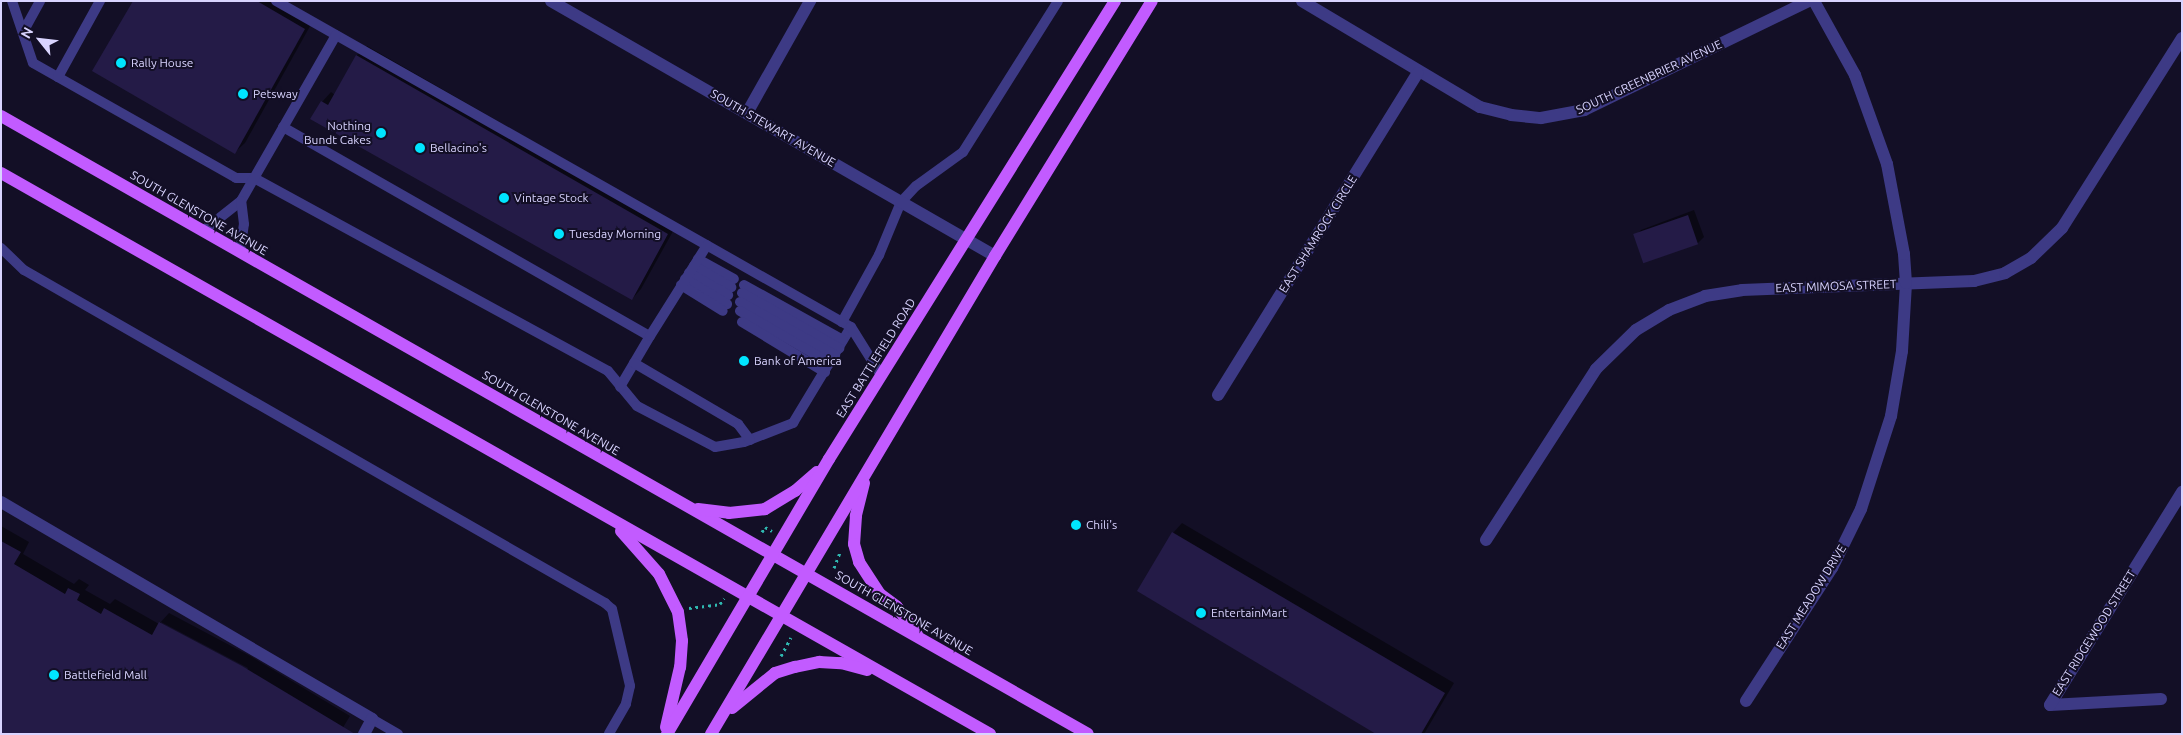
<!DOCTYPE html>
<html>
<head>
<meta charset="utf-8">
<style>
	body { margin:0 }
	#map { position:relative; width:2183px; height:735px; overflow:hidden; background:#130f26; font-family:Ubuntu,sans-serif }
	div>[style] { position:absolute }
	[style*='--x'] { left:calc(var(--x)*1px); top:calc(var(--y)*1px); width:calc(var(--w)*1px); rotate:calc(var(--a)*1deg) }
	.shadow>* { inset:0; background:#0007 }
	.building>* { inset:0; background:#241b47; transform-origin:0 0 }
	.path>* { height:3px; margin-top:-1.5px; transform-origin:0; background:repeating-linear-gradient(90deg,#2fb8b0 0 2.5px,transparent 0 6.5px) }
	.lane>* { height:10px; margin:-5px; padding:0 5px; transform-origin:5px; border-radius:5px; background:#3d3a85 }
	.street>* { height:12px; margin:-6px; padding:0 6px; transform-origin:6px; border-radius:6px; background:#3d3a85 }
	.primary>* { height:12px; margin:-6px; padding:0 6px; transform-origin:6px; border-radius:6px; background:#c25bff }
	.dots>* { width:14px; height:14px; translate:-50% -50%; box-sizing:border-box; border:2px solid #130f26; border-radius:50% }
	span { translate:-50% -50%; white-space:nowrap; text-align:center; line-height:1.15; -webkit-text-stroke:4px #130f26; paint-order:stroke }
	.poi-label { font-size:12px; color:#d9d4ff }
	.left { translate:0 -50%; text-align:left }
	.right { translate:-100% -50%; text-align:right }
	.street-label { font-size:12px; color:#d9d4ff }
	.frame { position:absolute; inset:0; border:2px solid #d9d4ff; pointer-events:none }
	.north { position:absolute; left:15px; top:15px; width:50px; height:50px; -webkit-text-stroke:4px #130f26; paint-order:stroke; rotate:299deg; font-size:14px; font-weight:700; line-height:20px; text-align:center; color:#d9d4ff }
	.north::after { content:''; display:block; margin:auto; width:18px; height:22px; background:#d9d4ff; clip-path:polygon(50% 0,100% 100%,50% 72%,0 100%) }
</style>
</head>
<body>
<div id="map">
	<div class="shadow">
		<div style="clip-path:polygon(134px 1px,283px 1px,314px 19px,245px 143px,235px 152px)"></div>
		<div style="clip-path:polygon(367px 46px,677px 224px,641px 289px,632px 299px,322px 102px,331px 92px,335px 95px,357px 55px)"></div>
		<div style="clip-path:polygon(1694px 210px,1704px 237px,1698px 243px,1635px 236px,1641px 230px)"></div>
		<div style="clip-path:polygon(1182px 523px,1454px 683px,1424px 734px,1378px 734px,1173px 533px)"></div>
		<div style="clip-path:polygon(evenodd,1px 526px,29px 542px,23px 554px,74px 584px,79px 579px,89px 585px,85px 590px,110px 604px,115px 599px,159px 624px,169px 613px,252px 657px,350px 716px,339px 734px,1px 734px,1px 526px,161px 622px,248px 668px,247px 670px,161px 625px,161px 622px)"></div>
	</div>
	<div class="building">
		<div style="clip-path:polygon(133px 1px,257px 1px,305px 29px,235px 154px,92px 71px)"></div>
		<div style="clip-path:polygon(356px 55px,668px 234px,632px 300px,310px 119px,321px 101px,328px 105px)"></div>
		<div style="left:1688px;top:215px;width:31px;height:58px;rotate:71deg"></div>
		<div style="clip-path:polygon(1172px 532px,1445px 693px,1421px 734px,1376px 734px,1137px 591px)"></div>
		<div style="clip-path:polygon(1px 541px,21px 552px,14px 564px,65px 594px,68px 588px,80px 594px,77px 600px,101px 614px,104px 608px,152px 635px,159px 622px,242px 666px,355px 734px,1px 734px)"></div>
	</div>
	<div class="path">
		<div style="--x:762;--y:532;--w:6;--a:-59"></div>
		<div style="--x:765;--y:527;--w:8;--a:30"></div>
		<div style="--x:834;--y:568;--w:19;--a:-69"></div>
		<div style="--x:689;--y:608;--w:31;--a:-7"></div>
		<div style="--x:720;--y:604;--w:7;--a:-56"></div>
		<div style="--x:781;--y:656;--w:21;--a:-62"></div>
	</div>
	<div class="lane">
		<div style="--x:12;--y:1;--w:65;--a:71.3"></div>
		<div style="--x:33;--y:63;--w:233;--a:29.5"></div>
		<div style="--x:236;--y:178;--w:18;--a:0"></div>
		<div style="--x:254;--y:178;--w:403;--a:28.6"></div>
		<div style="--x:608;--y:371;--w:45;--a:50.4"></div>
		<div style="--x:637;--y:406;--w:88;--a:27.7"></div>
		<div style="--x:715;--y:447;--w:29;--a:-10"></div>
		<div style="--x:744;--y:442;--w:53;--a:-21.2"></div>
		<div style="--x:793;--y:423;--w:112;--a:-58.9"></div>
		<div style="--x:276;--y:1;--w:661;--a:29.55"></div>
		<div style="--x:851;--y:327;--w:57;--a:58"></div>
		<div style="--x:23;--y:32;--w:35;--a:-61"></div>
		<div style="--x:58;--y:77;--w:87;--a:-61.1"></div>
		<div style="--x:283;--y:127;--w:422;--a:29.7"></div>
		<div style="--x:650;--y:336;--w:59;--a:120.5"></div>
		<div style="--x:203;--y:231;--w:48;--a:-38.3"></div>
		<div style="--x:241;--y:201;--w:191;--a:-60.2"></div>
		<div style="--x:1;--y:248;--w:32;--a:44"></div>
		<div style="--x:24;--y:270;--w:670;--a:29.82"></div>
		<div style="--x:605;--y:603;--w:9;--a:41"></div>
		<div style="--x:612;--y:609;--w:79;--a:76.8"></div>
		<div style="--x:630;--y:686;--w:18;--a:103"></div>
		<div style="--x:626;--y:704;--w:34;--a:120"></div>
		<div style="--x:240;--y:252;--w:28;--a:-82"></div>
		<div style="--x:244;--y:224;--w:23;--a:-97"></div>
		<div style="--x:698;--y:259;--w:41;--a:29.1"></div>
		<div style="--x:694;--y:266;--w:43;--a:29.6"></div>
		<div style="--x:689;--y:273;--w:45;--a:29.4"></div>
		<div style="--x:685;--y:279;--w:49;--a:30.8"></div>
		<div style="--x:681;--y:285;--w:49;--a:31.8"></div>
		<div style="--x:744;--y:285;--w:113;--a:29.1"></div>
		<div style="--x:742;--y:293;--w:112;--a:29.6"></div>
		<div style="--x:740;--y:302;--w:109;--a:29.2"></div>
		<div style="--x:740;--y:311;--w:104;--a:30"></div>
		<div style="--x:742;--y:322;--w:97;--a:31.1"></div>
		<div style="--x:842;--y:322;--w:77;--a:-61.1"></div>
		<div style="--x:879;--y:255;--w:57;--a:-67.5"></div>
		<div style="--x:901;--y:202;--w:22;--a:-47"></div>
		<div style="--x:916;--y:186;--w:58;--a:-35.9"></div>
		<div style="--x:963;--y:152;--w:178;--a:-57.8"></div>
		<div style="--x:650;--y:336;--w:107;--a:-57.9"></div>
		<div style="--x:634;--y:363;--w:121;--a:30.4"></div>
		<div style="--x:738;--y:424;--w:20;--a:53"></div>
		<div style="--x:372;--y:719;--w:30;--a:30"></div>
	</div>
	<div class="street">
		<div style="--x:551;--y:1;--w:512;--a:29.87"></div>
		<div style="--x:1302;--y:1;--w:207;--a:30.8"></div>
		<div style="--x:1480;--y:107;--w:32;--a:14"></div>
		<div style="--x:1511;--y:115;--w:30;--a:6"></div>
		<div style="--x:1541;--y:118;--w:44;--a:-10.5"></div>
		<div style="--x:1584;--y:110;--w:249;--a:-25.9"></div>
		<div style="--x:747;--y:113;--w:129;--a:-60.6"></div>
		<div style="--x:1218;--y:395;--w:379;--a:-58.2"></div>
		<div style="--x:1;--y:502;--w:430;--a:30.3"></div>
		<div style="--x:372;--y:719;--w:17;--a:118"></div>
		<div style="--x:1486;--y:540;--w:203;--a:-57.2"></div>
		<div style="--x:1596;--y:369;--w:56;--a:-44.3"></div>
		<div style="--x:1636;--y:330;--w:39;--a:-31"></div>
		<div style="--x:1669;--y:310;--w:39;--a:-21"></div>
		<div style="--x:1705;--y:296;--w:37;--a:-9"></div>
		<div style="--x:1742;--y:290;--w:232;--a:-2.2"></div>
		<div style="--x:1974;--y:281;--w:32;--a:-14"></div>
		<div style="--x:2005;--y:273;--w:30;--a:-30"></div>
		<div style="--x:2031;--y:258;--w:43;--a:-44.1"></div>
		<div style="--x:2062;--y:228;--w:225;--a:-57.7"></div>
		<div style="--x:2161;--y:699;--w:111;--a:176.9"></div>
		<div style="--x:2050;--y:705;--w:251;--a:-58.2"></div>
		<div style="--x:1746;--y:701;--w:158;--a:-57.1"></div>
		<div style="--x:1832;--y:568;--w:66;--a:-63.8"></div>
		<div style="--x:1861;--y:509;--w:98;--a:-72.1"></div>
		<div style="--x:1891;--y:416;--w:66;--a:-80.4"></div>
		<div style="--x:1902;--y:351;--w:68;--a:-86.6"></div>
		<div style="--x:1906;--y:283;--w:29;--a:-94"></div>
		<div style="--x:1904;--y:254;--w:92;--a:-100.7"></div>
		<div style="--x:1887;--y:164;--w:95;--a:-109.8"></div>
		<div style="--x:1855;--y:75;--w:85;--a:-119"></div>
	</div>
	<div class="primary">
		<div style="--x:1;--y:116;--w:1250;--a:29.62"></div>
		<div style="--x:1;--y:173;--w:1137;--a:29.56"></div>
		<div style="--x:864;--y:483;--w:34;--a:104"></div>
		<div style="--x:856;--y:516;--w:28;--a:94"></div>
		<div style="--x:854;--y:544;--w:19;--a:74"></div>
		<div style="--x:859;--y:562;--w:38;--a:57"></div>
		<div style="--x:880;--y:594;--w:21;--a:37"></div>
		<div style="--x:897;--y:607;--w:34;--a:54"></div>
		<div style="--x:698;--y:509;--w:31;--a:7"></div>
		<div style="--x:729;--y:513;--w:36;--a:-6"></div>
		<div style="--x:765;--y:509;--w:35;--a:-31"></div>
		<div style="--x:795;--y:491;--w:29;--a:-41"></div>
		<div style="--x:621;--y:531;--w:57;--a:48.5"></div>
		<div style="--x:659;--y:574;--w:42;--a:63.4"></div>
		<div style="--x:678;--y:612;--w:29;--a:82"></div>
		<div style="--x:682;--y:641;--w:26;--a:94"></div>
		<div style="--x:680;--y:667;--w:62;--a:103.1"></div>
		<div style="--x:732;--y:708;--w:55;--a:-39.1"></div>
		<div style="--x:775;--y:673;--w:21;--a:-17"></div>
		<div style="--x:795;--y:667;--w:25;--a:-12"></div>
		<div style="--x:819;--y:662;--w:22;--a:3"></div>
		<div style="--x:841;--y:663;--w:27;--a:15"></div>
		<div style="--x:667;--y:734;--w:319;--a:-59.5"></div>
		<div style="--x:829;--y:459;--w:540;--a:-58.02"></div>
		<div style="--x:711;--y:734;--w:556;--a:-59.28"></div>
		<div style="--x:995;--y:256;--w:299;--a:-58.4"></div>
	</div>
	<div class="dots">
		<div style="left:121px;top:63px;background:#00e5ff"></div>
		<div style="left:243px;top:94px;background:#00e5ff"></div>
		<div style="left:381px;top:133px;background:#00e5ff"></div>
		<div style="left:420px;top:148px;background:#00e5ff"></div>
		<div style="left:504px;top:198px;background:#00e5ff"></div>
		<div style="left:559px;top:234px;background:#00e5ff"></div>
		<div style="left:744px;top:361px;background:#00e5ff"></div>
		<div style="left:1076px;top:525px;background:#00e5ff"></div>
		<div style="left:1201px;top:613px;background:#00e5ff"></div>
		<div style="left:54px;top:675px;background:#00e5ff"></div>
	</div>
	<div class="poi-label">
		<span class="left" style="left:131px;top:63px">Rally House</span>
		<span class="left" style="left:253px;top:94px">Petsway</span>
		<span class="right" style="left:371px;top:133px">Nothing<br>Bundt Cakes</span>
		<span class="left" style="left:430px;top:148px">Bellacino's</span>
		<span class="left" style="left:514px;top:198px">Vintage Stock</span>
		<span class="left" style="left:569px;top:234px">Tuesday Morning</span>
		<span class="left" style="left:754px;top:361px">Bank of America</span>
		<span class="left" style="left:1086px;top:525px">Chili's</span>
		<span class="left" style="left:1211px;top:613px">EntertainMart</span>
		<span class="left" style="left:64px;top:675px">Battlefield Mall</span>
	</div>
	<div class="street-label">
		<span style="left:1649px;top:77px;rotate:-25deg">SOUTH GREENBRIER AVENUE</span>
		<span style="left:773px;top:128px;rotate:30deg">SOUTH STEWART AVENUE</span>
		<span style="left:199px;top:213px;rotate:30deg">SOUTH GLENSTONE AVENUE</span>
		<span style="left:1318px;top:234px;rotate:-58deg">EAST SHAMROCK CIRCLE</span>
		<span style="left:1836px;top:286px;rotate:-2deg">EAST MIMOSA STREET</span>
		<span style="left:876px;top:358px;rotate:-58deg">EAST BATTLEFIELD ROAD</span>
		<span style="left:551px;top:413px;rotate:30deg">SOUTH GLENSTONE AVENUE</span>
		<span style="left:1811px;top:597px;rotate:-58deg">EAST MEADOW DRIVE</span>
		<span style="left:904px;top:613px;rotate:30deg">SOUTH GLENSTONE AVENUE</span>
		<span style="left:2094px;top:633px;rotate:-58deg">EAST RIDGEWOOD STREET</span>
	</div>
	<div class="frame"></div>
	<div class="north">N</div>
</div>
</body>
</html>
